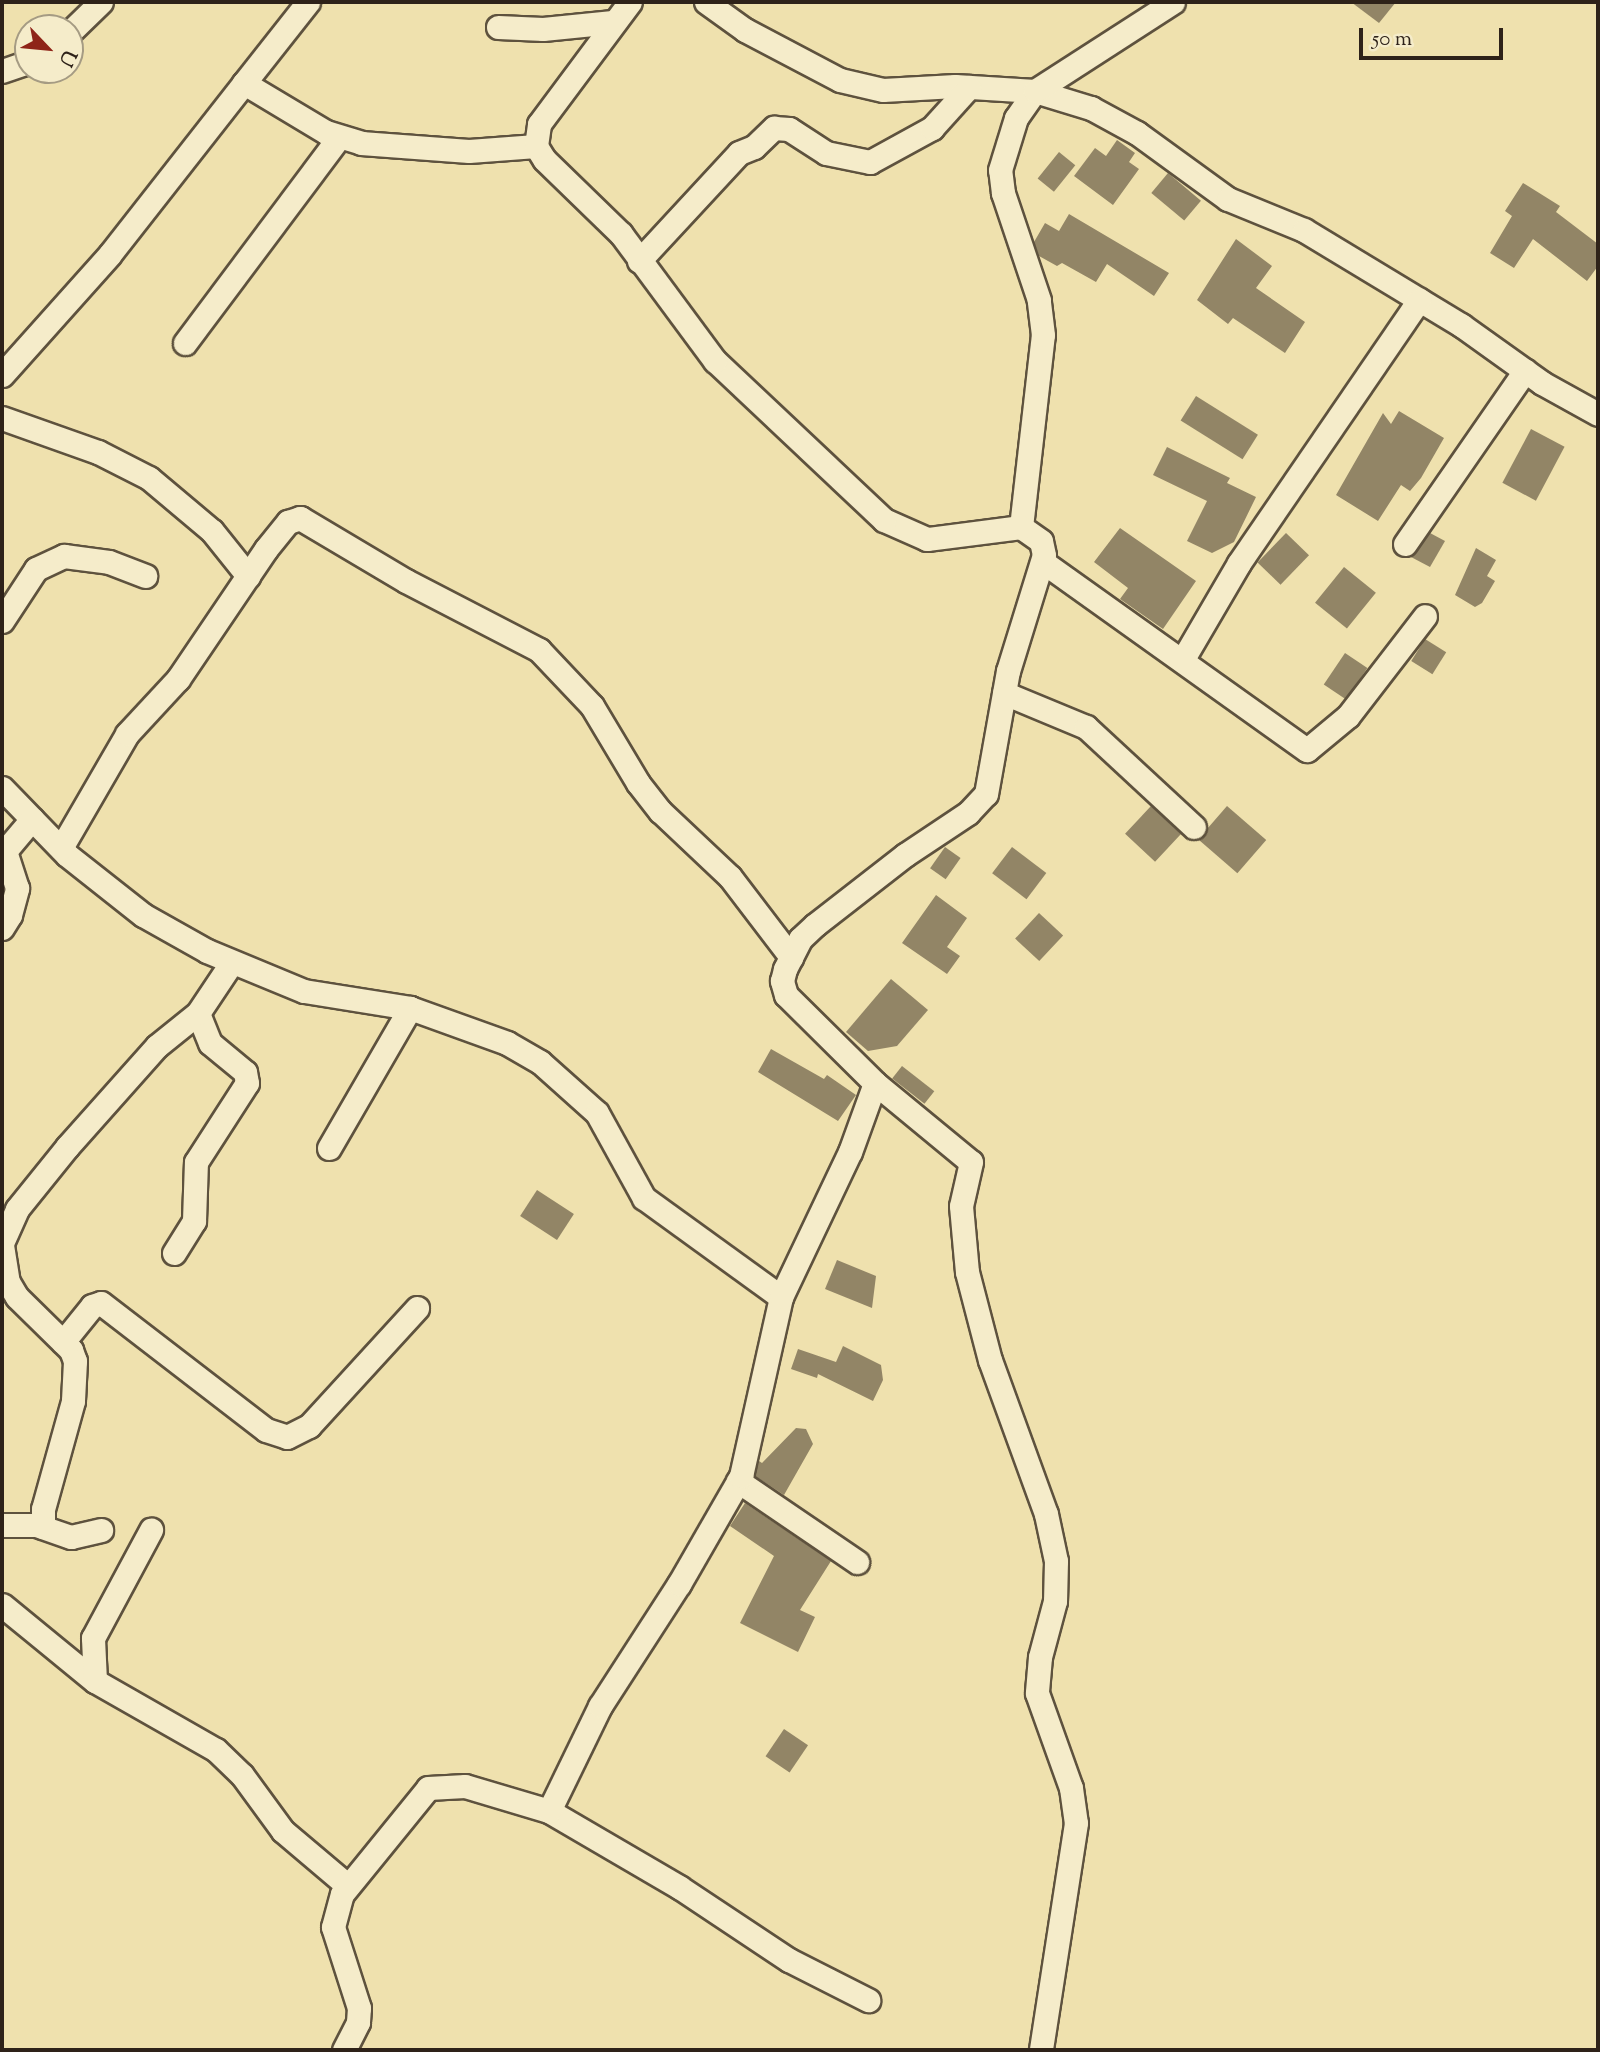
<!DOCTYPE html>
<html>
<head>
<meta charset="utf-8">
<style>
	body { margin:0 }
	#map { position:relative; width:1600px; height:2052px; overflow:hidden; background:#efe1ae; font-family:"Sorts Mill Goudy",serif }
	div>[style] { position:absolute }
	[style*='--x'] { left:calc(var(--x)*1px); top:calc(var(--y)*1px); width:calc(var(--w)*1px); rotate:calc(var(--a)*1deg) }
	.building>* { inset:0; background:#928566; transform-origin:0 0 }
	.roads { filter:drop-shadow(2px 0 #5e523e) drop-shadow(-2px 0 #5e523e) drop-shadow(0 2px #5e523e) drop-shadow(0 -2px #5e523e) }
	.street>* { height:23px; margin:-11.5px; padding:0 11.5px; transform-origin:11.5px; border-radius:11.5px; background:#f5ecca }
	span { translate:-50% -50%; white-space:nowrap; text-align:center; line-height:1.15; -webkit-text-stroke:6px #f5ecca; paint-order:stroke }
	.frame { position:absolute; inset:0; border:4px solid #2e2219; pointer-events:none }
	.north { position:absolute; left:14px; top:14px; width:70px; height:70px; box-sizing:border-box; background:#f5ecca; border:2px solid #a59b83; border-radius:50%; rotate:116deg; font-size:19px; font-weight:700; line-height:28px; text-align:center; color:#2e2219 }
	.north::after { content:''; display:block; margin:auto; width:24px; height:32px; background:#8f2418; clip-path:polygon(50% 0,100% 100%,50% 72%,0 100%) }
	.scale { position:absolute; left:1359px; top:28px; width:144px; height:32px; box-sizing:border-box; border:4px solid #2e2219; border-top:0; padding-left:9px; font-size:21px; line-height:24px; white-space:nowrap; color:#2e2219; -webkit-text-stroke:5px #f5ecca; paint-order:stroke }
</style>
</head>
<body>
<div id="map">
	<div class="building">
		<div style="clip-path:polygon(1351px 2px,1396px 2px,1379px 23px)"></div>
		<div style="clip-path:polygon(1117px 140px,1135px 153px,1129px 162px,1139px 169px,1113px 205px,1074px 176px,1095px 148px,1106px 156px)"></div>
		<div style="left:1059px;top:152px;width:21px;height:34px;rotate:39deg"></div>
		<div style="left:1168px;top:173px;width:43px;height:26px;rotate:40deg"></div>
		<div style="clip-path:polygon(1523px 183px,1560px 206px,1556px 212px,1598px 244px,1598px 266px,1587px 281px,1533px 239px,1514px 268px,1490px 253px,1512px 216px,1505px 211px)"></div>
		<div style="clip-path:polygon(1069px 214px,1169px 273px,1154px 296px,1107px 264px,1096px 282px,1062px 263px,1057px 266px,1039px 256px,1034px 242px,1045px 223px,1059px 231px)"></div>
		<div style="clip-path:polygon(1236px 239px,1272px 266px,1256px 288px,1305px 322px,1285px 353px,1233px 318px,1228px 324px,1197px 300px)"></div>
		<div style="left:1196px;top:396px;width:73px;height:29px;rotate:32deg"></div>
		<div style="clip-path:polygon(1399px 411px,1444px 438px,1421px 478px,1410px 491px,1401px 485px,1378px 521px,1336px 495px,1383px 413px,1391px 424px)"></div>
		<div style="left:1531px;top:429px;width:38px;height:61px;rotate:28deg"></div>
		<div style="clip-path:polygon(1167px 447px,1230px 478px,1227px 483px,1256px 497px,1234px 542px,1212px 553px,1187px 541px,1207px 501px,1153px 475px)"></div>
		<div style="clip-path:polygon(1120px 528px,1196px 581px,1163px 629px,1120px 599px,1128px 588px,1094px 562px)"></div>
		<div style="left:1286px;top:533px;width:32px;height:41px;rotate:44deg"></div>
		<div style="clip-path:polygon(1430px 533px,1445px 541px,1430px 567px,1411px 557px)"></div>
		<div style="clip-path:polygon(1476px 548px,1496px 560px,1487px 576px,1495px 581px,1482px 603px,1475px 607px,1455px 595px)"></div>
		<div style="left:1344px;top:567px;width:41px;height:46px;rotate:39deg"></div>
		<div style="left:1425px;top:639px;width:25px;height:26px;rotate:32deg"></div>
		<div style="left:1345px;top:653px;width:27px;height:38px;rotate:34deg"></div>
		<div style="left:1151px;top:806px;width:41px;height:38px;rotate:43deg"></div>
		<div style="left:1227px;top:806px;width:52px;height:44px;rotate:41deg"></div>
		<div style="left:945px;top:847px;width:19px;height:26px;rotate:35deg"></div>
		<div style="left:1012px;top:847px;width:43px;height:33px;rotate:37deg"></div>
		<div style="clip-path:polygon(936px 895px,967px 918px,947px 947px,960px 956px,947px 974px,902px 943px)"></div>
		<div style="left:1039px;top:913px;width:33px;height:35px;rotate:43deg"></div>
		<div style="clip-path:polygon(891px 979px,928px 1010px,897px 1046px,868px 1051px,846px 1032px)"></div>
		<div style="clip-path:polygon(771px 1049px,824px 1079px,827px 1075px,856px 1095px,838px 1121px,758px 1072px)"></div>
		<div style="left:902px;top:1066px;width:41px;height:16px;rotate:38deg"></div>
		<div style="left:537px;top:1190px;width:44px;height:31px;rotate:33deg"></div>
		<div style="clip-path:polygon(837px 1260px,876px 1276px,872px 1308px,825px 1289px)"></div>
		<div style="clip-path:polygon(843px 1346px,881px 1365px,883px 1380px,873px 1401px,818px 1374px,817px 1378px,791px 1369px,798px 1349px,836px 1362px)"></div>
		<div style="clip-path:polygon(796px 1428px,806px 1429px,813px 1444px,784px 1495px,755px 1476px,759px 1461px,762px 1463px)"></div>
		<div style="clip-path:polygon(745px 1503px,831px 1561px,800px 1610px,815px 1617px,798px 1652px,740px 1623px,774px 1556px,730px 1526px)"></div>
		<div style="left:784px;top:1729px;width:29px;height:33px;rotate:34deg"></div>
	</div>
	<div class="roads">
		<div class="street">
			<div style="--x:706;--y:2;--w:48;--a:35.7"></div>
			<div style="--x:745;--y:30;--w:107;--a:27.8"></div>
			<div style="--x:840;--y:80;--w:44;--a:13.1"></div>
			<div style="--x:883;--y:90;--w:72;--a:-3.2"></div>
			<div style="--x:955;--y:86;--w:80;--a:3.6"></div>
			<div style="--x:1035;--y:91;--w:59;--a:16.9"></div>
			<div style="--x:1091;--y:108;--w:52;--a:28.5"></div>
			<div style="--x:1137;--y:133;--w:112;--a:36"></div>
			<div style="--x:1228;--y:199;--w:82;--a:22.2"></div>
			<div style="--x:1304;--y:230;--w:184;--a:31.2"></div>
			<div style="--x:1461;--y:325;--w:100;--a:35.6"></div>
			<div style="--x:1542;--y:383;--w:64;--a:29"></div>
			<div style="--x:498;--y:27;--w:45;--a:2.5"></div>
			<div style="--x:543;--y:29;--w:70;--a:-5.7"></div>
			<div style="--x:70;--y:32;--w:43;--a:-44.1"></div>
			<div style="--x:2;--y:71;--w:28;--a:-19"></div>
			<div style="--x:244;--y:83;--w:103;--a:-51.7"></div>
			<div style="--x:639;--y:261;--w:147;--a:-47.2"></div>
			<div style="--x:739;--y:153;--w:16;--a:-22"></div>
			<div style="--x:754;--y:147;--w:28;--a:-44"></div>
			<div style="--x:774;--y:128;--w:15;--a:4"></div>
			<div style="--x:789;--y:129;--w:44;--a:33"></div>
			<div style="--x:826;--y:153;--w:45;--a:11.6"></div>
			<div style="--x:870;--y:162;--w:71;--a:-28.7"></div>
			<div style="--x:932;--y:128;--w:55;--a:-47.9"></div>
			<div style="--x:185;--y:343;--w:257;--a:-53.2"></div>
			<div style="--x:2;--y:375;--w:162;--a:-48.2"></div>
			<div style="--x:110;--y:254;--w:217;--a:-51.9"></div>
			<div style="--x:244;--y:83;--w:96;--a:30.9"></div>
			<div style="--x:326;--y:132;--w:37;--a:17"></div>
			<div style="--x:361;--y:143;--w:108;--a:4.2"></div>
			<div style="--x:469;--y:151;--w:67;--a:-4.3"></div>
			<div style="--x:2;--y:418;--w:102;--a:19.5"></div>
			<div style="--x:98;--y:452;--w:57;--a:27"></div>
			<div style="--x:149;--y:478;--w:82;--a:40.1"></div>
			<div style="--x:212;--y:531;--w:58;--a:51.3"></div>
			<div style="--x:1021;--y:527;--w:193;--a:-83.5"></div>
			<div style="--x:1043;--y:335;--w:35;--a:-97"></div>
			<div style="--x:1039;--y:300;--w:113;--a:-108.6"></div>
			<div style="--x:1003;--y:193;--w:23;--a:-97"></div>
			<div style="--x:1000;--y:170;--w:54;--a:-72.9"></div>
			<div style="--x:1016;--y:118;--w:33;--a:-55"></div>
			<div style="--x:1035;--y:91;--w:164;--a:-32.8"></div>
			<div style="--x:1405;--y:544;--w:211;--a:-55.3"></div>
			<div style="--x:1043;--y:562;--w:324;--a:35.5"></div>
			<div style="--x:1307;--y:750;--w:53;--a:-39.7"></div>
			<div style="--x:1348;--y:716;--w:126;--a:-52.4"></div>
			<div style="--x:2;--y:621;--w:62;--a:-56.8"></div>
			<div style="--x:36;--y:569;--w:31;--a:-25"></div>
			<div style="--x:64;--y:556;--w:45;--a:7.6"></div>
			<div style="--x:109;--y:562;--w:39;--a:21"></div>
			<div style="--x:1183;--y:659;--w:111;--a:-59.7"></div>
			<div style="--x:1239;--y:563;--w:319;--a:-55.6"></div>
			<div style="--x:1004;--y:693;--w:89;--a:22.5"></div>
			<div style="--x:1086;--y:727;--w:147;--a:42.8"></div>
			<div style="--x:2;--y:788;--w:93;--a:45.9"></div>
			<div style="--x:67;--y:855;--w:97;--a:38.3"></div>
			<div style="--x:143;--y:915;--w:73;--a:29.4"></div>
			<div style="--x:207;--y:951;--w:105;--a:22.4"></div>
			<div style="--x:304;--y:991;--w:107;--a:9.1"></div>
			<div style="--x:410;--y:1008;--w:103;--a:19.8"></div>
			<div style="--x:507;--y:1043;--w:38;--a:30"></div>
			<div style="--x:540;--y:1062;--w:76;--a:41.8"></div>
			<div style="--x:597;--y:1113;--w:97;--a:61.1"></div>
			<div style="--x:644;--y:1198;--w:169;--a:35.9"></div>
			<div style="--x:61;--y:848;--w:132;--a:-59.9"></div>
			<div style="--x:127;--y:734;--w:75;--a:-47.2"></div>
			<div style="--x:178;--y:679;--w:157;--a:-55.9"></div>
			<div style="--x:266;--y:549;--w:35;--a:-51"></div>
			<div style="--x:288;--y:522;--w:13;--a:-18"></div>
			<div style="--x:300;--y:518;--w:123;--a:30.7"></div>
			<div style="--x:406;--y:581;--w:150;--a:27.4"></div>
			<div style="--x:539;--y:650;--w:77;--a:46.6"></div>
			<div style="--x:592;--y:706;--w:90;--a:59.1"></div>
			<div style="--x:638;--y:783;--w:36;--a:52"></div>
			<div style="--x:660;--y:811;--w:96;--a:43.3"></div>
			<div style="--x:730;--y:877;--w:101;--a:52.7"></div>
			<div style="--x:2;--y:928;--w:15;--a:-58"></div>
			<div style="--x:10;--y:915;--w:28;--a:-75"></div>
			<div style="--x:17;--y:888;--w:39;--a:-108"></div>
			<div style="--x:5;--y:851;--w:42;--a:-49.8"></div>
			<div style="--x:875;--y:1083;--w:124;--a:39.5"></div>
			<div style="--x:971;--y:1162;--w:45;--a:102.8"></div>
			<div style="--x:961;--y:1206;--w:66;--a:84.8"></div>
			<div style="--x:967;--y:1272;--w:91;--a:75.4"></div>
			<div style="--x:990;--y:1360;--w:164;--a:70"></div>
			<div style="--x:1046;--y:1514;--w:48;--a:78"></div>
			<div style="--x:1056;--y:1561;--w:40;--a:91.4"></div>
			<div style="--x:1055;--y:1601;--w:58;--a:105"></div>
			<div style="--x:1040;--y:1657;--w:36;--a:95"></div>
			<div style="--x:1037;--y:1693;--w:101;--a:70.3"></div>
			<div style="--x:1071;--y:1788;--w:35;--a:82"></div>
			<div style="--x:1076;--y:1823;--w:230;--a:98.8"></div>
			<div style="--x:329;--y:1148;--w:162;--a:-59.9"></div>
			<div style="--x:2;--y:1243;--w:37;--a:-66"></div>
			<div style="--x:17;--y:1209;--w:80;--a:-51.1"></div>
			<div style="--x:67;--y:1147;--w:135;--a:-48.3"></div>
			<div style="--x:157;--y:1046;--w:53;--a:-38.8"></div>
			<div style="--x:2;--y:1245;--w:37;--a:81"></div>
			<div style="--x:8;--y:1282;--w:17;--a:59"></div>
			<div style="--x:17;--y:1297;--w:76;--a:44.5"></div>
			<div style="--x:71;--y:1350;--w:12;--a:70"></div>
			<div style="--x:75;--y:1361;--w:40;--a:92.9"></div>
			<div style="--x:73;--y:1401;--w:112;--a:105.5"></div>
			<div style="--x:43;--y:1509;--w:18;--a:90"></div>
			<div style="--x:174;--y:1253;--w:38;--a:-58"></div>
			<div style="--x:194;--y:1221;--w:59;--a:-88.1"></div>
			<div style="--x:196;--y:1162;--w:94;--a:-57.2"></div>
			<div style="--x:247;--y:1083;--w:11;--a:-100"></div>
			<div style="--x:245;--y:1072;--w:45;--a:-140.4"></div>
			<div style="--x:210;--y:1043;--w:32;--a:-112"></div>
			<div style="--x:198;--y:1013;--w:61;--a:-56.3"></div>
			<div style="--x:63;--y:1342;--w:46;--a:-51.1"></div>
			<div style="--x:92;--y:1306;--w:9;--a:-18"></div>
			<div style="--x:101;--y:1303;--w:208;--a:37.6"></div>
			<div style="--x:266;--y:1430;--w:22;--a:18"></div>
			<div style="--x:287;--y:1437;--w:25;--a:-27"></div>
			<div style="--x:309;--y:1426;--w:160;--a:-47.5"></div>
			<div style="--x:738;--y:1481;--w:144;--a:34.2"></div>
			<div style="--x:2;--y:1525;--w:34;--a:0"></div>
			<div style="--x:36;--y:1525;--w:37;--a:19"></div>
			<div style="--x:71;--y:1537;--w:31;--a:-13"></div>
			<div style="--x:2;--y:1605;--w:120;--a:39.3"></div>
			<div style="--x:95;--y:1681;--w:139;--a:29.7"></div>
			<div style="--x:216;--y:1750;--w:36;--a:44"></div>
			<div style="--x:242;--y:1775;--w:69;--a:53.8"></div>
			<div style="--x:283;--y:1831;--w:85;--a:40.2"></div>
			<div style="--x:95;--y:1681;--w:43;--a:-92.7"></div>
			<div style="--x:93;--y:1638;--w:123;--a:-61.8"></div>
			<div style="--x:549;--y:1811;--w:151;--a:30.3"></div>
			<div style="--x:679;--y:1887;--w:132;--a:33.6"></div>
			<div style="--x:789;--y:1960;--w:89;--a:26.9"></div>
			<div style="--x:344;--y:2050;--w:31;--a:-63"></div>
			<div style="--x:358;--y:2022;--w:14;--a:-86"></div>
			<div style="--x:359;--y:2008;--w:85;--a:-107.8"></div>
			<div style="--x:333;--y:1927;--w:34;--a:-75"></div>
			<div style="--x:342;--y:1894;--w:136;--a:-50.9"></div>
			<div style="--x:428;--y:1788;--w:37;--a:-3"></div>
			<div style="--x:465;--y:1786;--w:88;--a:16.6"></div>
			<div style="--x:549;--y:1811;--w:117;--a:-64.1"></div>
			<div style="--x:600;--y:1706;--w:145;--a:-57.1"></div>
			<div style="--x:679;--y:1584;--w:125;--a:-60.1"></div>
			<div style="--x:741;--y:1476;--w:183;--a:-77.4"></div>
			<div style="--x:781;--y:1297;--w:161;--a:-64.6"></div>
			<div style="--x:850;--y:1152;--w:73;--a:-70.1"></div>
			<div style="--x:875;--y:1083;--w:125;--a:-135.3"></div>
			<div style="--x:786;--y:995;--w:15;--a:-106"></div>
			<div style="--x:782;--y:981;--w:12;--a:-76"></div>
			<div style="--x:785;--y:969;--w:34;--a:-63"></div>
			<div style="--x:800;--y:939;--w:21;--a:-43"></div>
			<div style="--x:815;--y:925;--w:114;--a:-37.9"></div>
			<div style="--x:905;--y:855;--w:76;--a:-33.7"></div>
			<div style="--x:968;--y:813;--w:26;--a:-47"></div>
			<div style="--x:986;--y:794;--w:125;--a:-79.9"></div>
			<div style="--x:1008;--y:671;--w:121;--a:-72.8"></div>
			<div style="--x:1044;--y:555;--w:14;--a:-102"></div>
			<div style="--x:1041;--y:541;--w:24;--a:-145"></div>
			<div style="--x:1021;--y:527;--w:95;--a:172.7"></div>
			<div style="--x:927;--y:539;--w:47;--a:-156.2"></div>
			<div style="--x:884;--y:520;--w:232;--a:-136.7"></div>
			<div style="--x:715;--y:361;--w:158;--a:-126.5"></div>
			<div style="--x:621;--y:234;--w:107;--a:-135.8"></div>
			<div style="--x:544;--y:159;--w:15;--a:-122"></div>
			<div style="--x:536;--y:146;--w:22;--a:-82"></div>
			<div style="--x:539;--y:124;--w:152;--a:-53.3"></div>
		</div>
	</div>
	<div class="frame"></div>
	<div class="north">U</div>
	<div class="scale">50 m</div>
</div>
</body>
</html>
